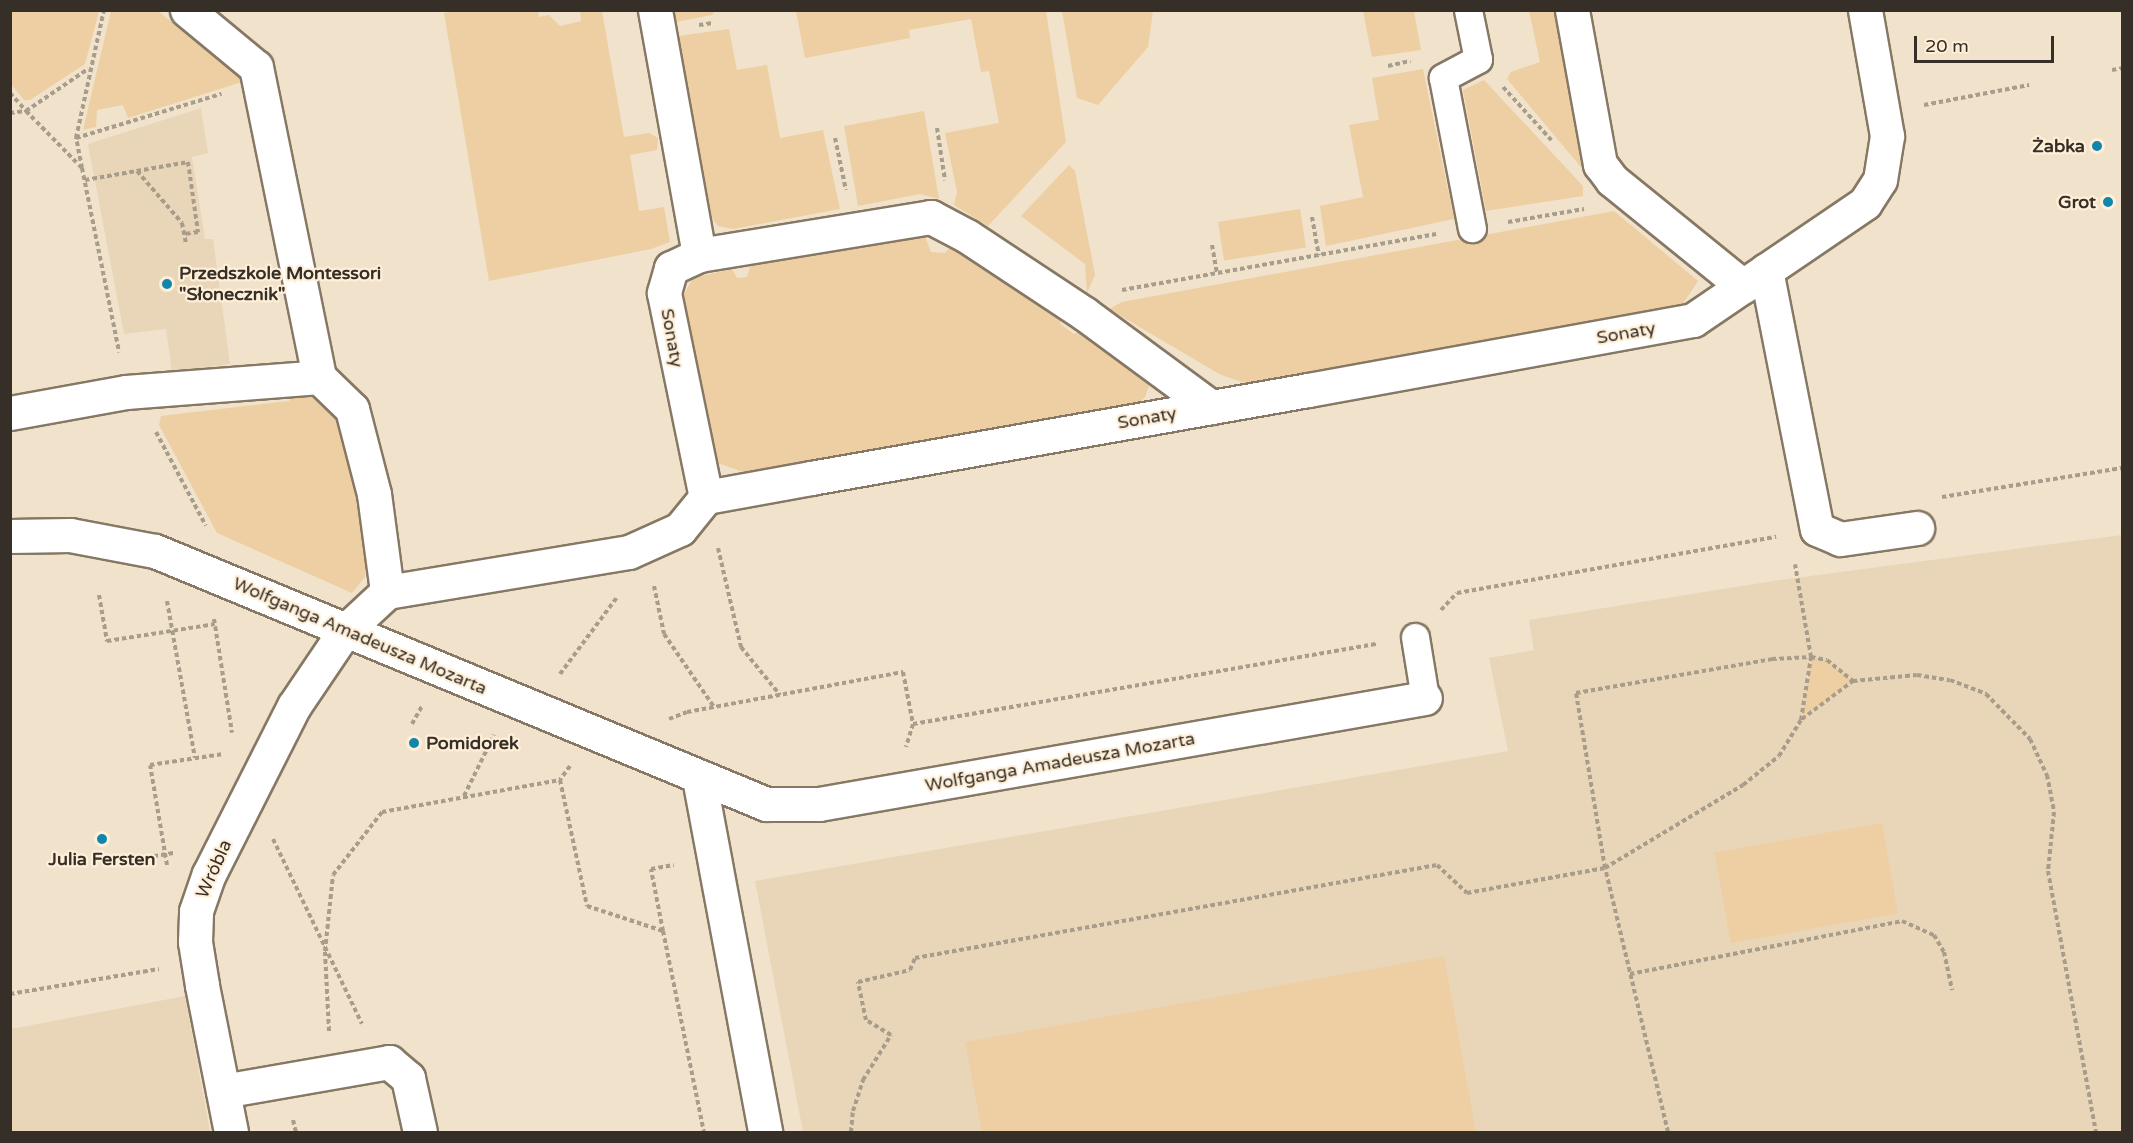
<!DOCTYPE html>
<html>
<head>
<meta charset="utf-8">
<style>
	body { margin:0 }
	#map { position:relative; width:2133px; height:1143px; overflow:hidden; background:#f1e2cb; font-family:"Varela Round",sans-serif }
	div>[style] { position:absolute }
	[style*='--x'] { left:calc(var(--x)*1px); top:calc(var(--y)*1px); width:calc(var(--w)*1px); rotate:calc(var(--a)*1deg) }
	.built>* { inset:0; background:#e9d6b9 }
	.green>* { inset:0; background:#edcfa3; transform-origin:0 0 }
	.path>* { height:4px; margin-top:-2px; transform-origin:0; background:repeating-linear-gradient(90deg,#a89c8b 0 4.5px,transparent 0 7.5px) }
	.roads { filter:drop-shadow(2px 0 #867864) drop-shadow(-2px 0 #867864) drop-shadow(0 2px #867864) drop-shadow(0 -2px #867864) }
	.service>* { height:27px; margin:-13.5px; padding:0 13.5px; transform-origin:13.5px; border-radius:13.5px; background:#fff }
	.minor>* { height:33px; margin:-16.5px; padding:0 16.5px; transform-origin:16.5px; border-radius:16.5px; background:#fff }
	.dots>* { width:16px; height:16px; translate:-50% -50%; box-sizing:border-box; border:3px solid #ffefd8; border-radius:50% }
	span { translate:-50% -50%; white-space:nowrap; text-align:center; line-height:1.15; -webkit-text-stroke:4.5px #ffefd8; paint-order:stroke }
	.poi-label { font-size:18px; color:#352f27; font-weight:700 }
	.right { translate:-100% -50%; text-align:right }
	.left { translate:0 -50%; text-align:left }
	.street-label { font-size:18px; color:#352f27 }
	.frame { position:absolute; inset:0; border:12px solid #352f27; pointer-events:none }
	.scale { position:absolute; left:1914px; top:36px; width:140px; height:27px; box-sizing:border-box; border:3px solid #352f27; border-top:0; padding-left:8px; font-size:18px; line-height:21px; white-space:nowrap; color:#352f27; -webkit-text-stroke:4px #ffefd8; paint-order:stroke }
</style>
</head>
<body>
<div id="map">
	<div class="built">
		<div style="clip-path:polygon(201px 108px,208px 153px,192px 157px,205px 239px,213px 239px,230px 364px,172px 372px,166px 329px,124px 334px,88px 144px)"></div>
		<div style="clip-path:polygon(2122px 535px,2122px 1132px,803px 1132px,755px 881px,1508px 751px,1489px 658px,1534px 650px,1529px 620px,1773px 581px)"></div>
		<div style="clip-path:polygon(185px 996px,210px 1132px,11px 1132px,11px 1029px)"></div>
	</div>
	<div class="green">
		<div style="clip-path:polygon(458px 10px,538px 11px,539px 17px,549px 15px,560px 26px,581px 21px,580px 11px,602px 11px,624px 137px,649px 133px,658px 138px,657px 150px,630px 155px,639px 211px,664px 207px,670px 242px,651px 249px,489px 281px,444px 13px)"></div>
		<div style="clip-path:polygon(10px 11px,99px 11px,85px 64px,30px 100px,24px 100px,11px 84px)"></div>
		<div style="clip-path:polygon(111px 11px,158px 11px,245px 81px,128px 118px,123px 105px,97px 110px,96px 127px,83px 130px)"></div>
		<div style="clip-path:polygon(674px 11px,674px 10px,714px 11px,712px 15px,676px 22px)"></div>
		<div style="clip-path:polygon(796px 11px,1046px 11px,1066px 142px,988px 226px,954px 205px,957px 192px,945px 133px,999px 123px,989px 71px,981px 72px,971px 19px,909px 30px,910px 38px,805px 58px)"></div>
		<div style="clip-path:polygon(1062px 11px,1153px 11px,1148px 47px,1098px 105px,1077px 98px)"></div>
		<div style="clip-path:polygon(1363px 11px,1414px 11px,1421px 50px,1372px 57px)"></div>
		<div style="clip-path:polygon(1529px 11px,1559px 11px,1596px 185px,1507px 79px,1511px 72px,1540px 62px)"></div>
		<div style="clip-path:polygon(729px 29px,737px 70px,767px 65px,780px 138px,823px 130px,840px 209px,733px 229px,718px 226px,712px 218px,678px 36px)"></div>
		<div style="clip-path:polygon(1423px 69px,1454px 219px,1326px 246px,1320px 206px,1363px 197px,1349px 125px,1379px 120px,1372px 78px)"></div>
		<div style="clip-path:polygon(1484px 80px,1583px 186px,1583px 196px,1486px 211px,1463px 90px)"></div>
		<div style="clip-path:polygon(924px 111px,939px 199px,920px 194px,858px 206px,844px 126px)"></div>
		<div style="clip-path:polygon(1069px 165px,1075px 171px,1095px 275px,1087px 293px,1085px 264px,1021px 216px)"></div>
		<div style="left:1300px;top:209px;width:39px;height:83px;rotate:81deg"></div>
		<div style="clip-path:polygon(1614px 211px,1698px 281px,1680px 308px,1245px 383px,1221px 375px,1109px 309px,1122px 302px)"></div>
		<div style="clip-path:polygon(924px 234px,931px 252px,945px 253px,951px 246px,1061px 318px,1060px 324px,1074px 334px,1082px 331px,1146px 373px,1150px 383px,1145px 397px,1136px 406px,754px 476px,718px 463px,708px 453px,681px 300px,693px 278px,732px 269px,737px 278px,747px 277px,751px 264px)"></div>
		<div style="clip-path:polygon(297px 389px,316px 394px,339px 415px,345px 428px,366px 565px,365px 577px,352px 593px,217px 533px,159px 425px,161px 416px,289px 401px)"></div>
		<div style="clip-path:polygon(1811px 657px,1827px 660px,1853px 681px,1801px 720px)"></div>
		<div style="left:1882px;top:823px;width:92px;height:170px;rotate:80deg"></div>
		<div style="clip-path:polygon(1444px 956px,1476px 1132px,982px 1132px,965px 1042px)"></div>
	</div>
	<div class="path">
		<div style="--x:2122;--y:10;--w:2;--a:90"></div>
		<div style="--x:699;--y:25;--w:14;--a:-8"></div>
		<div style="--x:1388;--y:66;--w:23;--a:-13"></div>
		<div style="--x:2112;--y:70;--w:10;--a:-11"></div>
		<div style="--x:1503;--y:87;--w:74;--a:47.7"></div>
		<div style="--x:10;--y:93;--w:24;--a:48"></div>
		<div style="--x:26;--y:111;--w:75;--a:-34.1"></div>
		<div style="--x:1924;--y:105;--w:107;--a:-10.8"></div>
		<div style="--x:10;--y:113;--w:16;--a:-7"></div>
		<div style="--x:26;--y:111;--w:80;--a:45.5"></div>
		<div style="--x:82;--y:168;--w:31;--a:-101"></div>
		<div style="--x:76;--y:138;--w:131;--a:-77.7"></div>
		<div style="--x:937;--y:128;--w:53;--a:81.3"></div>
		<div style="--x:76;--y:138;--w:152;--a:-16.9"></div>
		<div style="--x:835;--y:138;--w:53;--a:78.1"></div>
		<div style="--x:82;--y:168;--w:188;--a:78.6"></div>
		<div style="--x:137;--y:171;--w:69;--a:49.1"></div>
		<div style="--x:182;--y:223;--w:20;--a:79"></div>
		<div style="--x:85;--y:180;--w:105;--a:-9.9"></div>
		<div style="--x:188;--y:162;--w:71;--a:81.9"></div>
		<div style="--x:198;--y:232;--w:14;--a:172"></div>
		<div style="--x:1312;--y:217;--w:39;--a:80"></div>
		<div style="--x:1508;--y:222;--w:77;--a:-9.7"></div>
		<div style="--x:1212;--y:245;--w:28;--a:80"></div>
		<div style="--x:1122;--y:290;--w:319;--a:-10.1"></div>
		<div style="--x:156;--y:432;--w:106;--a:62"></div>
		<div style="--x:1942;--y:497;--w:182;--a:-9.2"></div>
		<div style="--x:718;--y:548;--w:102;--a:76.9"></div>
		<div style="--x:741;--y:647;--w:62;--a:50.9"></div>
		<div style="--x:654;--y:586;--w:49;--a:78.2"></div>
		<div style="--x:664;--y:634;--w:88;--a:55.6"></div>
		<div style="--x:99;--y:595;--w:47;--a:80.1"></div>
		<div style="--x:107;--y:641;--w:109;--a:-8.9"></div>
		<div style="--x:167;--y:601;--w:159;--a:79.9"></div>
		<div style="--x:1441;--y:610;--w:23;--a:-47"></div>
		<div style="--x:1457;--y:593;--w:324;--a:-10"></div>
		<div style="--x:214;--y:619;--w:115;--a:81"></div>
		<div style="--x:560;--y:674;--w:97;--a:-53.4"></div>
		<div style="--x:669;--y:719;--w:19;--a:-21"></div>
		<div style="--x:687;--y:712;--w:220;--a:-10.5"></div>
		<div style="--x:903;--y:672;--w:53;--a:79.1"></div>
		<div style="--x:913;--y:724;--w:24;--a:107"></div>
		<div style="--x:1802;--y:719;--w:64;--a:-36.7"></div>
		<div style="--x:412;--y:724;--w:21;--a:-61"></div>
		<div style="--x:913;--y:724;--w:471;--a:-9.8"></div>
		<div style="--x:570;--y:766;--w:17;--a:126"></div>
		<div style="--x:560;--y:780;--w:129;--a:77.9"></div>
		<div style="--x:587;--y:906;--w:80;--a:18.2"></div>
		<div style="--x:663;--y:931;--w:205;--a:78.5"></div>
		<div style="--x:464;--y:796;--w:68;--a:-63.8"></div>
		<div style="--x:273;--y:839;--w:205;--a:64.3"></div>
		<div style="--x:124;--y:861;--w:50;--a:-9.3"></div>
		<div style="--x:167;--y:865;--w:101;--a:-99.6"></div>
		<div style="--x:150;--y:765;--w:74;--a:-8.6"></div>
		<div style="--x:663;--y:931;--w:63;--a:-101"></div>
		<div style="--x:651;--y:869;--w:23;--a:-10"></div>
		<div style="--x:1630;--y:974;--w:277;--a:-11"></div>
		<div style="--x:1902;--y:921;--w:35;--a:24"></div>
		<div style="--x:1934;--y:935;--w:20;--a:60"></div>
		<div style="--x:1944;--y:952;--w:39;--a:78"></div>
		<div style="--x:10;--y:994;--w:151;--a:-9.5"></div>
		<div style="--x:329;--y:1031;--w:80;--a:-92.9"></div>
		<div style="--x:325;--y:951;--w:76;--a:-84"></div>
		<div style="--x:333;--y:875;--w:80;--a:-52.1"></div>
		<div style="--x:382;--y:812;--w:181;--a:-10.2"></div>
		<div style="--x:293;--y:1120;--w:12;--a:76"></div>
		<div style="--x:851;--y:1132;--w:21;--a:-85"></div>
		<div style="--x:853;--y:1111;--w:33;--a:-72"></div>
		<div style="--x:863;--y:1080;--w:53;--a:-58.1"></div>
		<div style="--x:891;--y:1035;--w:29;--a:-149"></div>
		<div style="--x:866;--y:1020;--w:39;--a:-102"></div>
		<div style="--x:858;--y:982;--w:53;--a:-13"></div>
		<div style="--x:910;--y:970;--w:13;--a:-67"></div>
		<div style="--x:915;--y:958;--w:530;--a:-10.1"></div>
		<div style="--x:1437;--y:865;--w:41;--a:43"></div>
		<div style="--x:1467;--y:893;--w:140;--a:-10.3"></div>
		<div style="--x:1605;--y:868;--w:161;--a:-31"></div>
		<div style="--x:1743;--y:785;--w:46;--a:-38.9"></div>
		<div style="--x:1779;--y:756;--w:42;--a:-58.6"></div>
		<div style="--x:1801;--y:720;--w:64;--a:-81"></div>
		<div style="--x:1811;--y:657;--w:94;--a:-99.8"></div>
		<div style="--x:1668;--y:1132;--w:271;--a:-103.4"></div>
		<div style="--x:1605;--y:868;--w:177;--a:-99.4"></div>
		<div style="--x:1576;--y:693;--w:199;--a:-9.8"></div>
		<div style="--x:1772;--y:659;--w:39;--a:-3"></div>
		<div style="--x:1811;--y:657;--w:16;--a:11"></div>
		<div style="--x:1827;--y:660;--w:33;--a:39"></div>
		<div style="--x:1853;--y:681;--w:64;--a:-5.4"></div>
		<div style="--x:1917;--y:675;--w:33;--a:9"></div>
		<div style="--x:1950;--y:680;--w:39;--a:21"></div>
		<div style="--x:1986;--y:694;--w:63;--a:45.6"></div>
		<div style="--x:2030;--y:739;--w:40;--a:65"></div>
		<div style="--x:2047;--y:775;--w:38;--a:79"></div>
		<div style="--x:2054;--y:812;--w:59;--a:95.8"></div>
		<div style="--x:2048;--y:871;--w:265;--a:79.6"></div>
	</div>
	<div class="roads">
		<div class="service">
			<div style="--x:1468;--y:10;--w:50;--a:78.5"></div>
			<div style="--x:1478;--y:59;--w:40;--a:152"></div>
			<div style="--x:1443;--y:78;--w:153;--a:79.1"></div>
			<div style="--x:1415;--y:637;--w:62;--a:80.7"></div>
		</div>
		<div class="minor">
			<div style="--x:187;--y:10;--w:89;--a:39.6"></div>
			<div style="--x:256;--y:67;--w:316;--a:78.5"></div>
			<div style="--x:319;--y:377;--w:46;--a:44.1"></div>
			<div style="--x:352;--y:409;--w:88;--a:75.5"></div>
			<div style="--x:374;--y:494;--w:99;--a:82.4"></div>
			<div style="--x:655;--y:10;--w:249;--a:79.8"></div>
			<div style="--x:1572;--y:10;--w:157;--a:79.7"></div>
			<div style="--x:1600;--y:164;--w:20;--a:53"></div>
			<div style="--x:1612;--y:180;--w:169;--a:39"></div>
			<div style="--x:1766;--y:270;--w:264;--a:78.9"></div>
			<div style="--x:1817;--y:529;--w:25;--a:23"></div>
			<div style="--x:1840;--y:539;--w:78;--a:-8.1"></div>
			<div style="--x:1211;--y:407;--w:157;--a:-143.6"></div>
			<div style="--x:1085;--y:314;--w:141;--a:-146.5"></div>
			<div style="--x:967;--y:236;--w:41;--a:-152.2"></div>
			<div style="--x:931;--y:217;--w:235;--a:170.7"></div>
			<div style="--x:699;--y:255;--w:31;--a:155"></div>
			<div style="--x:671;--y:268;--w:26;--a:106"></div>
			<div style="--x:664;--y:293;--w:208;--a:78.4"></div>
			<div style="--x:706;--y:497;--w:107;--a:-10.3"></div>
			<div style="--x:811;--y:478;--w:505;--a:-10.04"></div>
			<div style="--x:1308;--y:390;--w:391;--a:-10.3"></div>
			<div style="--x:1693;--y:320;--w:208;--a:-34.2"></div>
			<div style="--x:1865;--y:203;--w:27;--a:-57"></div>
			<div style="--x:1880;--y:180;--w:45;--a:-81"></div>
			<div style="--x:1887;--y:136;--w:128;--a:-99.9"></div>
			<div style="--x:10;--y:413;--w:118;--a:-10.3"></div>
			<div style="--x:126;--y:392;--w:194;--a:-4.4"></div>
			<div style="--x:10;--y:536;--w:60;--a:-1"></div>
			<div style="--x:70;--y:535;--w:86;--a:10.7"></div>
			<div style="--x:155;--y:551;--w:661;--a:22.49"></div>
			<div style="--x:766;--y:804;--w:53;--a:0"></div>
			<div style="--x:819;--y:804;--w:615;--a:-9.92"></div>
			<div style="--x:699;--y:778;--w:360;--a:79.4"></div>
			<div style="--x:223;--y:1091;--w:169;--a:-9.9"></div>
			<div style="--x:389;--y:1062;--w:25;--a:40"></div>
			<div style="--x:408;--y:1078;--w:55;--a:77.5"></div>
			<div style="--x:231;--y:1132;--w:150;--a:-101.2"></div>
			<div style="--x:202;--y:985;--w:44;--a:-99.2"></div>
			<div style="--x:195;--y:942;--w:31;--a:-88"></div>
			<div style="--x:196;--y:911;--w:39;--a:-71"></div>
			<div style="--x:209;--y:874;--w:188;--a:-63.2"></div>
			<div style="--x:294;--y:706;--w:89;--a:-56"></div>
			<div style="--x:344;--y:632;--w:59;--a:-42.9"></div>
			<div style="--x:387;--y:592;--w:245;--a:-9.4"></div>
			<div style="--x:629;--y:552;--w:56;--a:-24.3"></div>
			<div style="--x:680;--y:529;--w:41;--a:-50.9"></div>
		</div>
	</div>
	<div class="dots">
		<div style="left:2097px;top:146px;background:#0f86ab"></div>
		<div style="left:2108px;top:202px;background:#0f86ab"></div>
		<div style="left:167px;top:284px;background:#0f86ab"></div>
		<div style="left:414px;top:743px;background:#0f86ab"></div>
		<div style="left:102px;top:839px;background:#0f86ab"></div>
	</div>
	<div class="poi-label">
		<span class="right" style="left:2085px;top:146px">Żabka</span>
		<span class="right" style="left:2096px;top:202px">Grot</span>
		<span class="left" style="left:179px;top:284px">Przedszkole Montessori<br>"Słonecznik"</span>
		<span class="left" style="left:426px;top:743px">Pomidorek</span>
		<span style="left:102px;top:859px">Julia Fersten</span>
	</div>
	<div class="street-label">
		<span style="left:1626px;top:333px;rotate:-10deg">Sonaty</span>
		<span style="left:672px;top:338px;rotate:80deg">Sonaty</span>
		<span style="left:1147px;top:418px;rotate:-10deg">Sonaty</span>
		<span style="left:360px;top:636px;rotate:23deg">Wolfganga Amadeusza Mozarta</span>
		<span style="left:1060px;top:762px;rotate:-10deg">Wolfganga Amadeusza Mozarta</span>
		<span style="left:214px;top:869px;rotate:-66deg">Wróbla</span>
	</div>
	<div class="frame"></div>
	<div class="scale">20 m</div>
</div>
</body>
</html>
